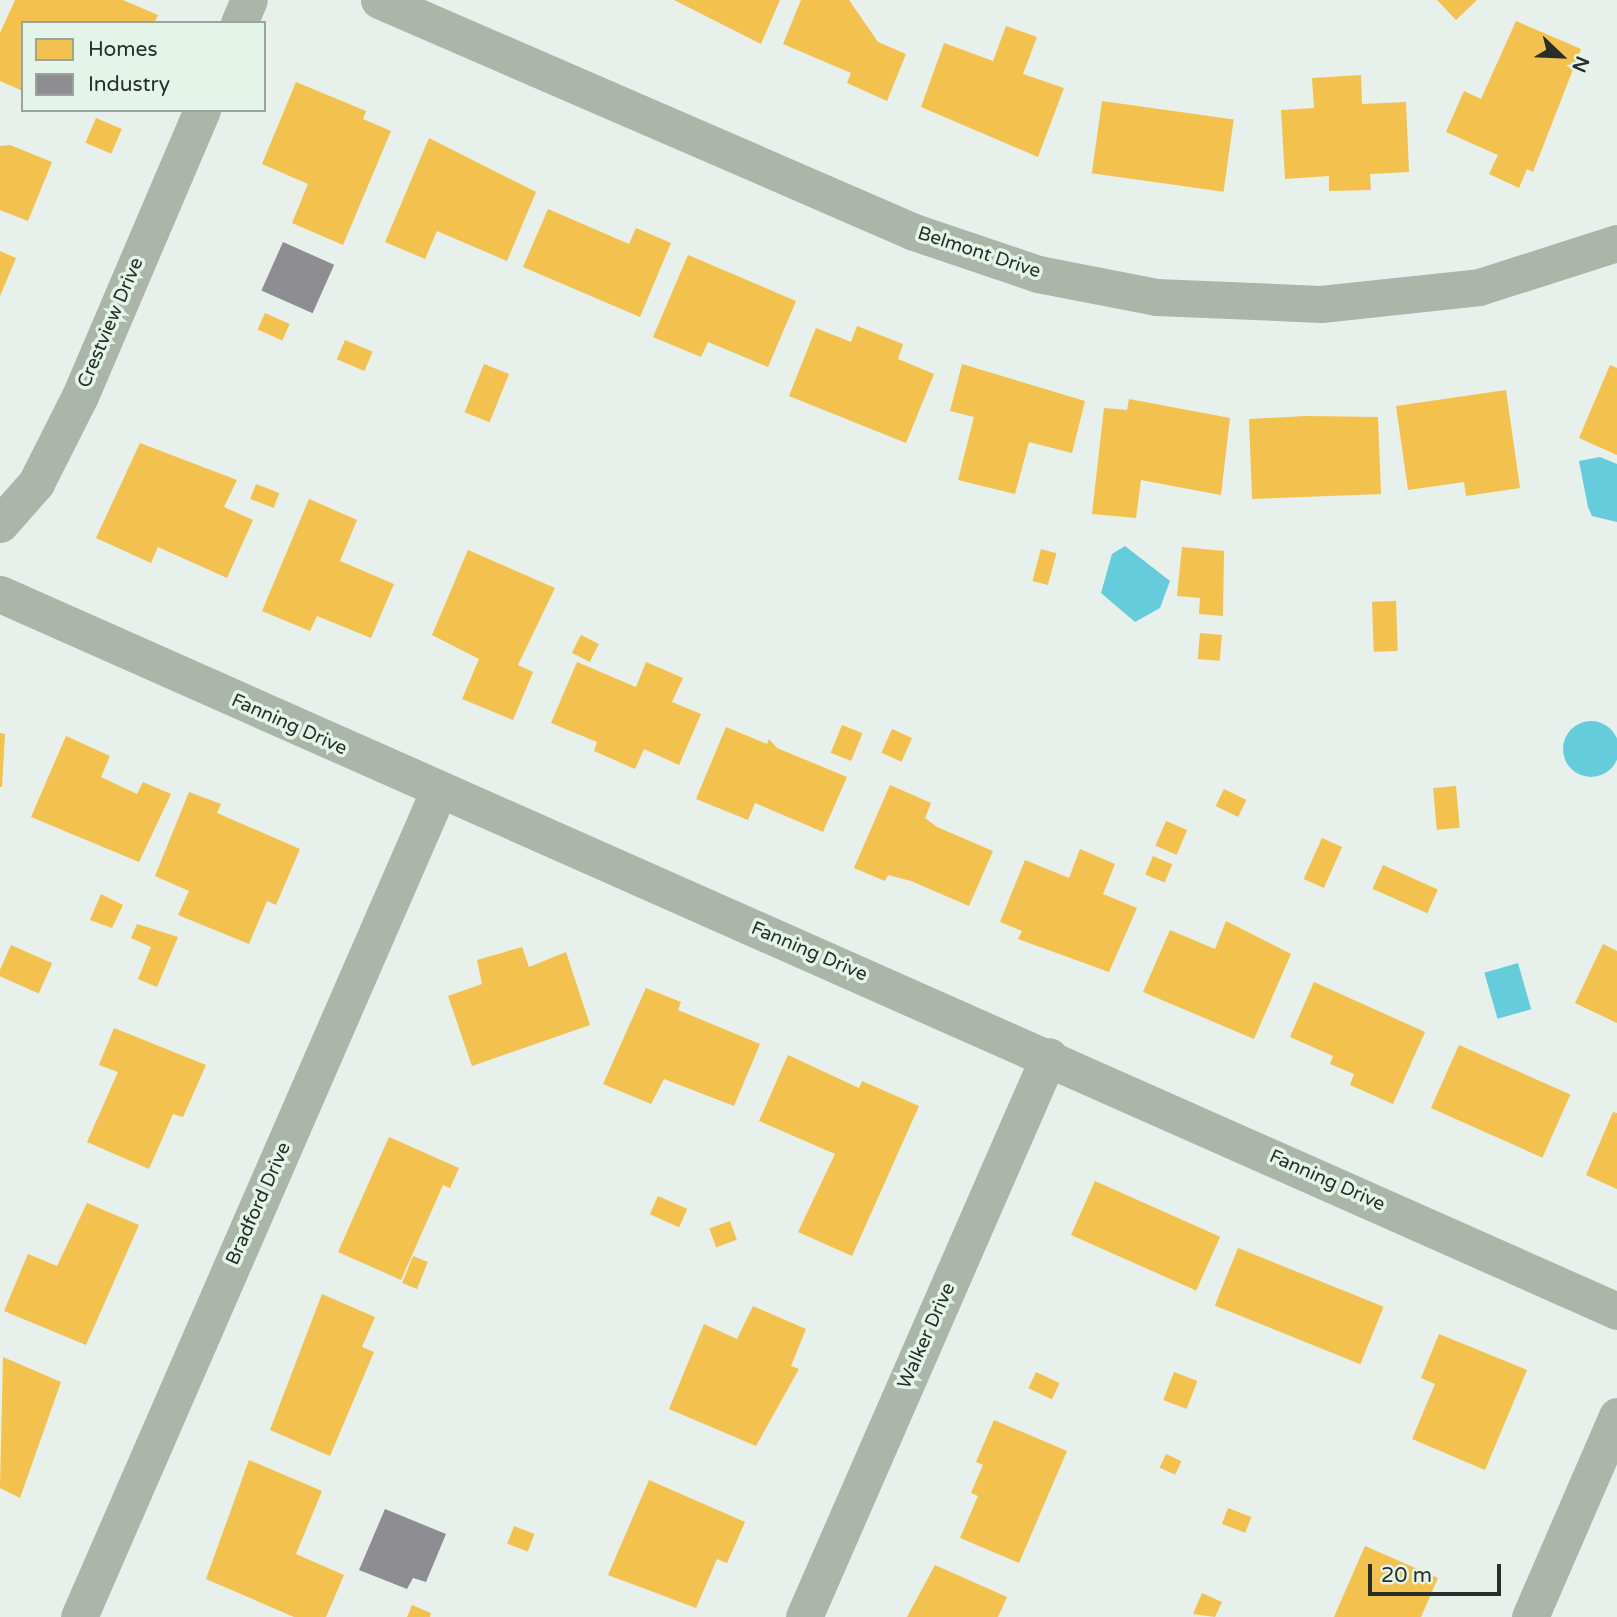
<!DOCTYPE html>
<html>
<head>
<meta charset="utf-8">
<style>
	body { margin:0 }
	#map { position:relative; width:1617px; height:1617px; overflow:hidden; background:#e7f0ea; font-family:"Varela Round",sans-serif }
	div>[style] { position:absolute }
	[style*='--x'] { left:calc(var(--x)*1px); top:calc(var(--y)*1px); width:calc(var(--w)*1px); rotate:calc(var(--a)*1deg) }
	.water>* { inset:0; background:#64ccdb; transform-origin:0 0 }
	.round { border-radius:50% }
	.homes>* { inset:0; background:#f2c14e; transform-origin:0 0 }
	.industry>* { inset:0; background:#8d8d92; transform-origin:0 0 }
	.minor>* { height:37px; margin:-18.5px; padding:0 18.5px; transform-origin:18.5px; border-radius:18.5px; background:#acb5a9 }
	span { translate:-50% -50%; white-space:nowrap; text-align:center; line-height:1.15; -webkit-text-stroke:7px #e3f4e9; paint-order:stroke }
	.street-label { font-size:19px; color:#282e2a }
	.legend { position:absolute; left:21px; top:21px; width:245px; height:91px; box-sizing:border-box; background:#e3f4e9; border:2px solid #98a59d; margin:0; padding:9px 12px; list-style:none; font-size:21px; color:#282e2a }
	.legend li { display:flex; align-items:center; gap:14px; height:35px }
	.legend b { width:35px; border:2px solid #98a59d }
	.north { position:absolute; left:1526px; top:21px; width:70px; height:70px; -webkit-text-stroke:5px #e3f4e9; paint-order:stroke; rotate:113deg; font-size:19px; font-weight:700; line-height:28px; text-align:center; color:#282e2a }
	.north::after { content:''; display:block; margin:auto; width:24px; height:32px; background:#282e2a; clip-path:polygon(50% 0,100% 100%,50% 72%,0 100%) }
	.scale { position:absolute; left:1368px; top:1564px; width:133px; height:32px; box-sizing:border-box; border:4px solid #282e2a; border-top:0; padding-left:9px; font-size:21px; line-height:24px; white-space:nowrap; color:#282e2a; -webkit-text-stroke:5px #e3f4e9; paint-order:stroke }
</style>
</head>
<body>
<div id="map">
	<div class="water">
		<div style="clip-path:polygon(1600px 457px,1617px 464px,1617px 522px,1592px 516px,1588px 507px,1579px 461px)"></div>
		<div style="clip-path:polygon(1125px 546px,1170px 581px,1160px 608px,1135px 622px,1101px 593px,1112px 554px)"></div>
		<div class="round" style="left:1563px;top:721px;width:56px;height:56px"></div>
		<div style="left:1518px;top:963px;width:48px;height:35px;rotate:74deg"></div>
	</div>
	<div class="homes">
		<div style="clip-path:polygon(15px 0,123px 0,158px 15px,154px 23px,23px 23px,23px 91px,0 81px,0 33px)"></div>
		<div style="clip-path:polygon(674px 0,780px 0,761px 44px)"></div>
		<div style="clip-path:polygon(801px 0,849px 0,878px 42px,906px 54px,887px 101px,847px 83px,851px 73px,783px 44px)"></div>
		<div style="clip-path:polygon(1437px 0,1477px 0,1456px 20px)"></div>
		<div style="clip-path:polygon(1516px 21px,1581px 49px,1533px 172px,1527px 169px,1519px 188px,1489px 174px,1498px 155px,1446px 132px,1464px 91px,1481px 99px)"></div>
		<div style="clip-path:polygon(1006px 26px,1037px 37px,1023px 74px,1064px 88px,1038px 157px,921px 107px,944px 43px,993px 61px)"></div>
		<div style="clip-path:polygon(1361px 75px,1362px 104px,1406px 102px,1409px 172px,1370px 174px,1371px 190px,1329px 191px,1329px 176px,1285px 179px,1281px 110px,1314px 108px,1312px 78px)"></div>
		<div style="clip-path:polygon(296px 82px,366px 111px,363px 119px,391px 131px,343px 245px,292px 223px,308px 184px,262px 164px)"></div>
		<div style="left:1102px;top:101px;width:133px;height:73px;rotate:8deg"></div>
		<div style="left:96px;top:118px;width:28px;height:27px;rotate:23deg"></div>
		<div style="clip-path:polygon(429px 138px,536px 192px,507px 261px,437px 231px,425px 259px,385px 242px)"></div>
		<div style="clip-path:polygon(10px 145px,52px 162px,28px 221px,0 210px,0 146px)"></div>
		<div style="clip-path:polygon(548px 209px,629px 244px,636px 228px,671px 243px,640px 317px,523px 267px)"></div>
		<div style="clip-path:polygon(0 251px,16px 258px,0 296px)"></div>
		<div style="clip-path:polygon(688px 255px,796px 301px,768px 367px,708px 342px,701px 357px,653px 337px)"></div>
		<div style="left:265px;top:313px;width:27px;height:18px;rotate:24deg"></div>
		<div style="clip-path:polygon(857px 326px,903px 344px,898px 359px,934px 374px,906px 443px,789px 396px,816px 328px,851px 342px)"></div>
		<div style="left:345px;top:340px;width:30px;height:21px;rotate:23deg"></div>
		<div style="left:484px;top:364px;width:27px;height:52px;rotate:22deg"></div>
		<div style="clip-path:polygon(962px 364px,1085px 401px,1072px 453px,1029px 442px,1015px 494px,958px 480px,974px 417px,950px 411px)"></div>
		<div style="clip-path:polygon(1610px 365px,1617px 368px,1617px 455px,1579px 438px)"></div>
		<div style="clip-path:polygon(1506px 390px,1520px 488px,1466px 496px,1464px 482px,1408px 490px,1396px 406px)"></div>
		<div style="clip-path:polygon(1129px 399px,1230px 418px,1221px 495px,1141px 480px,1136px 518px,1092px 514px,1104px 408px,1127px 410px)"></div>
		<div style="clip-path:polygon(1306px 416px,1378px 417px,1381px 494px,1252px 499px,1249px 419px)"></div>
		<div style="clip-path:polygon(140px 443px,237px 480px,224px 507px,253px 520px,227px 578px,158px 547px,151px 563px,96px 538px)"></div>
		<div style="left:256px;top:484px;width:25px;height:16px;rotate:21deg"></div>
		<div style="clip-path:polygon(309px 499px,357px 520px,340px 561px,394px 584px,371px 638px,317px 616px,310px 631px,262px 611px)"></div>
		<div style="clip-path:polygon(1182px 547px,1224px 551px,1223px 616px,1199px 614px,1200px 598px,1177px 596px)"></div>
		<div style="left:1041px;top:549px;width:16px;height:33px;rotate:15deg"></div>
		<div style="clip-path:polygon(468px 550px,555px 588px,518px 665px,533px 672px,513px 720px,462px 699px,479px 659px,432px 635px)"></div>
		<div style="left:1396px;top:601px;width:50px;height:24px;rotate:88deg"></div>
		<div style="left:1200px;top:633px;width:22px;height:26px;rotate:5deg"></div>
		<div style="left:581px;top:635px;width:20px;height:20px;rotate:27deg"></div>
		<div style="clip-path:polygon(577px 662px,636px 687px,646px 662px,683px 678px,672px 702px,701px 714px,679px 765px,644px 749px,635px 769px,594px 751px,597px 742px,551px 723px)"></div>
		<div style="left:842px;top:725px;width:22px;height:30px;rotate:22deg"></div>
		<div style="clip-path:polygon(726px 727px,767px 744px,769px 739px,777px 748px,847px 777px,823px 832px,755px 803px,748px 820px,696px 799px)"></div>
		<div style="left:892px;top:729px;width:22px;height:26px;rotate:24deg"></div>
		<div style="clip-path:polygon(0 733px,5px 734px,2px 787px,0 787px)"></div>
		<div style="clip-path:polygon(66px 736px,110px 756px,101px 777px,137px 794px,143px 782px,171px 794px,139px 862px,31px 817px)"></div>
		<div style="clip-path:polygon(890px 785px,931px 803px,925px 818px,937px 827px,993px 851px,969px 906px,911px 881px,888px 875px,885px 881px,854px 868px)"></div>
		<div style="left:1456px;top:786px;width:42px;height:23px;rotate:85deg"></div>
		<div style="left:1224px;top:789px;width:25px;height:19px;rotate:26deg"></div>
		<div style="clip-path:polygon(189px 792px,221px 804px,217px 813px,300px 849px,276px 905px,267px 901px,249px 944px,178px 915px,189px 891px,155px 876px)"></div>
		<div style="left:1166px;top:821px;width:23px;height:27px;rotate:23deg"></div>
		<div style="left:1322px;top:838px;width:22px;height:45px;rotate:24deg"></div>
		<div style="clip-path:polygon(1080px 849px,1115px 864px,1103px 894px,1137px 908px,1109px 972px,1018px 939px,1022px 931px,1000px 922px,1025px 860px,1069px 878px)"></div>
		<div style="left:1153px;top:856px;width:21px;height:20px;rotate:23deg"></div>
		<div style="left:1383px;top:865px;width:60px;height:26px;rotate:24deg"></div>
		<div style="clip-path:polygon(101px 894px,123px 905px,112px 928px,90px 920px)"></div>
		<div style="clip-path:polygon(1226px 921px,1291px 954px,1254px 1039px,1143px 992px,1170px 930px,1215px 949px)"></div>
		<div style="clip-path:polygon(137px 924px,178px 937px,157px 987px,138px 979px,151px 947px,131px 938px)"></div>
		<div style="clip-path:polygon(1603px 944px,1617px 951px,1617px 1023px,1575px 1003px)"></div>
		<div style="left:11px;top:945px;width:45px;height:33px;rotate:24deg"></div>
		<div style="clip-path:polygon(522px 947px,529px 967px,566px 952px,590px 1025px,472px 1066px,448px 996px,482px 984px,477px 960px)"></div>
		<div style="clip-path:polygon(1314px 982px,1425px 1032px,1393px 1104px,1350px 1085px,1354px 1074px,1330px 1064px,1333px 1056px,1290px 1037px)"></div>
		<div style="clip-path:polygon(646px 988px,681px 1002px,678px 1010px,760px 1044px,734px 1106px,664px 1079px,651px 1104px,603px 1084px)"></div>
		<div style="clip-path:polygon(114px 1028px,206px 1065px,183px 1117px,173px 1114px,149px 1169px,87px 1142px,118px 1072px,99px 1065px)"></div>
		<div style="left:1459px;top:1045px;width:122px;height:69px;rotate:24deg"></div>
		<div style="clip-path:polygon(788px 1055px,859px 1088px,862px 1081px,919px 1106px,852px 1256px,798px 1232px,835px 1154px,759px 1121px)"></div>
		<div style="clip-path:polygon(1613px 1112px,1617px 1113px,1617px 1189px,1586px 1175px)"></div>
		<div style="clip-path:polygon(389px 1137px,459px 1168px,450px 1188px,443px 1185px,401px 1280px,338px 1252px)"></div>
		<div style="left:1095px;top:1181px;width:137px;height:59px;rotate:24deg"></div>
		<div style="left:658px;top:1196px;width:32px;height:20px;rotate:24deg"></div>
		<div style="clip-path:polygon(87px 1203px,139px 1225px,86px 1345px,4px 1311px,28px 1254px,57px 1266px)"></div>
		<div style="left:730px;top:1221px;width:20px;height:22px;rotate:70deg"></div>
		<div style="left:1238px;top:1248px;width:157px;height:62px;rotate:22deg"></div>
		<div style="left:413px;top:1256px;width:16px;height:29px;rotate:22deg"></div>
		<div style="clip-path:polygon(322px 1294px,375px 1317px,362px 1347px,374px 1352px,330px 1456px,270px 1430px)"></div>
		<div style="clip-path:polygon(753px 1306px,806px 1329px,791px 1366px,799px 1369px,756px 1446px,669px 1409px,704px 1324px,737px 1339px)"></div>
		<div style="clip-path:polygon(1439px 1334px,1527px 1370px,1485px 1470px,1412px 1439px,1435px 1384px,1421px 1378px)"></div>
		<div style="clip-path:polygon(3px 1357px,61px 1382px,20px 1498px,0 1488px)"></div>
		<div style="left:1036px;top:1372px;width:26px;height:18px;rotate:25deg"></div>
		<div style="left:1174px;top:1372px;width:25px;height:30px;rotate:21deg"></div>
		<div style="clip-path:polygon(994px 1420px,1067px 1451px,1019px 1563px,960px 1538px,978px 1496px,971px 1493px,983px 1465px,976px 1462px)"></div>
		<div style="left:1166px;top:1454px;width:17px;height:15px;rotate:25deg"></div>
		<div style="clip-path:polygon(249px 1460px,322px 1491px,296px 1554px,344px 1575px,326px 1617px,294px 1617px,206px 1579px)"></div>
		<div style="clip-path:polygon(649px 1480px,745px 1522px,727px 1563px,717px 1559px,696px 1608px,608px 1575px)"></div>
		<div style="left:1228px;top:1508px;width:25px;height:17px;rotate:21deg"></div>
		<div style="left:514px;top:1526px;width:22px;height:19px;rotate:21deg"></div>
		<div style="clip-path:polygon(1365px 1546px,1438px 1578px,1421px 1617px,1334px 1617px)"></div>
		<div style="clip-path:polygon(935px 1565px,1007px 1597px,998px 1617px,907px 1617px)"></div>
		<div style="clip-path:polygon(1202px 1593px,1222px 1602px,1215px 1617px,1193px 1614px)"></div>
		<div style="clip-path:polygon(412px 1605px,431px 1613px,430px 1617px,407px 1617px)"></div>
	</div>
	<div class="industry">
		<div style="left:283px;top:242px;width:56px;height:53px;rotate:24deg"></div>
		<div style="clip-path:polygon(385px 1509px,446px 1534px,426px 1582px,413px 1578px,407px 1589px,359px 1570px)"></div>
	</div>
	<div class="minor">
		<div style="--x:379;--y:0;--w:583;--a:23.44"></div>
		<div style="--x:914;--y:232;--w:131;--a:18.7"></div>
		<div style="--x:1038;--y:274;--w:120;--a:11"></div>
		<div style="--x:1156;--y:297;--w:165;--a:2.4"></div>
		<div style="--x:1321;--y:304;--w:159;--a:-6.1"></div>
		<div style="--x:1479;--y:287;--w:145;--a:-17.7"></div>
		<div style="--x:239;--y:23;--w:25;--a:-67"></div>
		<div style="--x:0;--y:524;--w:55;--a:-48.7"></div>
		<div style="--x:36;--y:483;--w:97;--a:-63.2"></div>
		<div style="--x:80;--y:396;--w:311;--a:-66.9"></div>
		<div style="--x:0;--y:594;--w:1769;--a:23.91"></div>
		<div style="--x:79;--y:1617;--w:900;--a:-66.48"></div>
		<div style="--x:804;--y:1617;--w:612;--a:-66.41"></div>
		<div style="--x:1530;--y:1617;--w:219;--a:-66.6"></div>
	</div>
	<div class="street-label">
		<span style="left:979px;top:253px;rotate:18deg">Belmont Drive</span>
		<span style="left:111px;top:323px;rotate:-67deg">Crestview Drive</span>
		<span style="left:289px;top:725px;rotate:24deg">Fanning Drive</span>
		<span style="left:809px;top:952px;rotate:23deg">Fanning Drive</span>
		<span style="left:1327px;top:1181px;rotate:24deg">Fanning Drive</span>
		<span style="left:259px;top:1204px;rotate:-66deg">Bradford Drive</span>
		<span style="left:927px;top:1336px;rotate:-66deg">Walker Drive</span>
	</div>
	<ul class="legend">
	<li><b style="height:19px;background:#f2c14e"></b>Homes</li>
	<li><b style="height:19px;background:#8d8d92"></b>Industry</li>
	</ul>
	<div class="north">N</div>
	<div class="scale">20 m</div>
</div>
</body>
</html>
